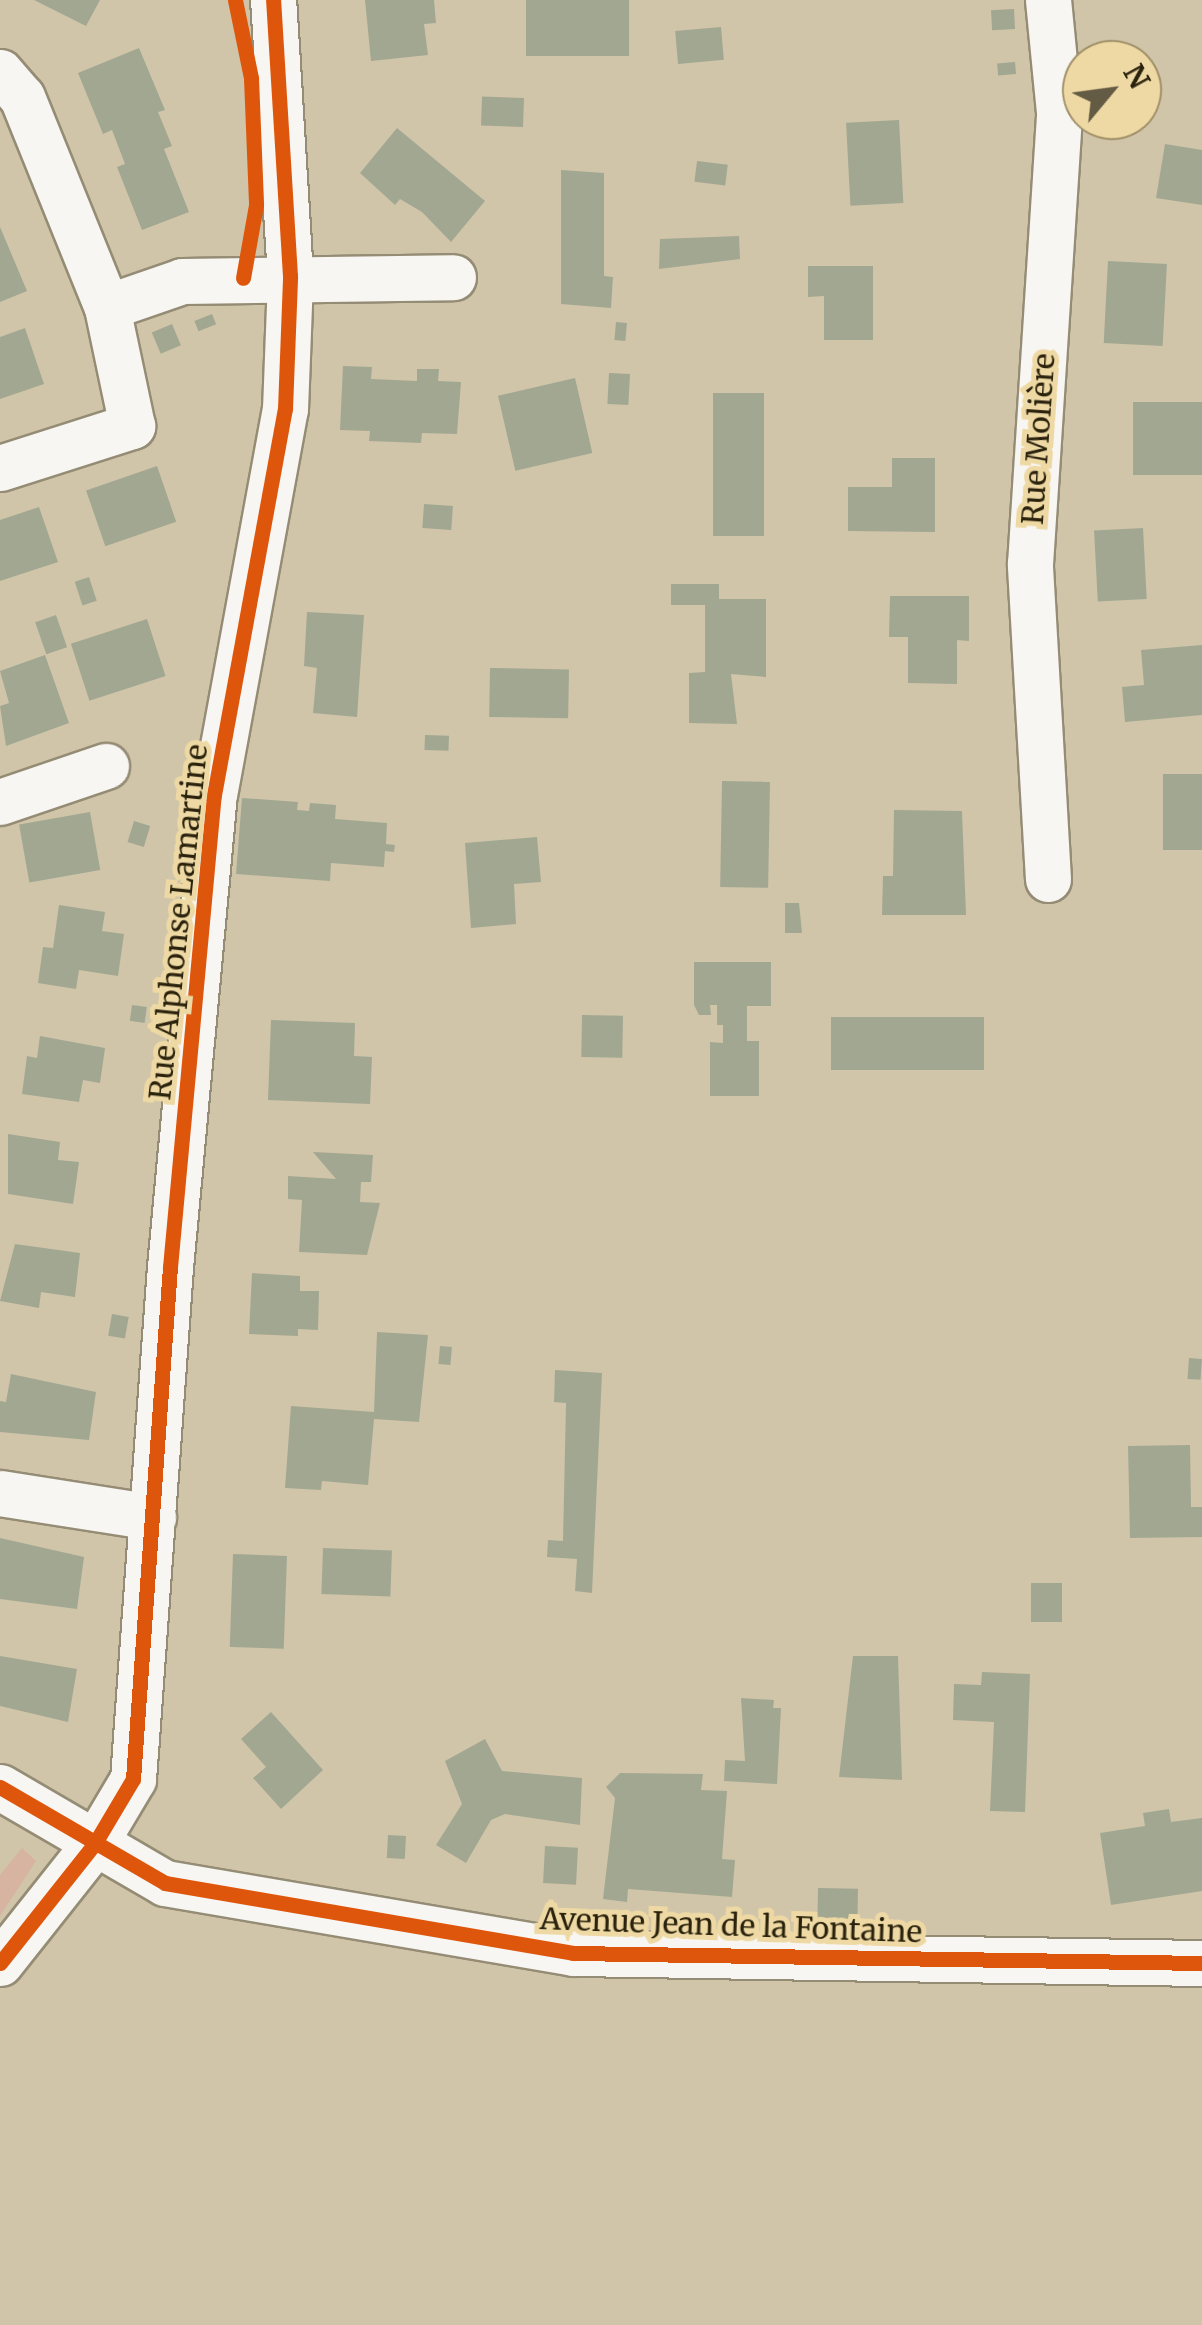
<!DOCTYPE html>
<html>
<head>
<meta charset="utf-8">
<style>
	body { margin:0 }
	#map { position:relative; width:1202px; height:2325px; overflow:hidden; background:#d0c5a9; font-family:Merriweather,serif }
	div>[style] { position:absolute }
	[style*='--x'] { left:calc(var(--x)*1px); top:calc(var(--y)*1px); width:calc(var(--w)*1px); rotate:calc(var(--a)*1deg) }
	.green>* { inset:0; background:#d7b3a2 }
	.building>* { inset:0; background:#a2a792; transform-origin:0 0 }
	.roads { filter:drop-shadow(2px 0 #958c75) drop-shadow(-2px 0 #958c75) drop-shadow(0 2px #958c75) drop-shadow(0 -2px #958c75) }
	.minor>* { height:45px; margin:-22.5px; padding:0 22.5px; transform-origin:22.5px; border-radius:22.5px; background:#f8f6f2 }
	.cycleway>* { height:15px; margin:-7.5px; padding:0 7.5px; transform-origin:7.5px; border-radius:7.5px; background:#de560c }
	span { translate:-50% -50%; white-space:nowrap; text-align:center; line-height:1.15; -webkit-text-stroke:10px #eed9a4; paint-order:stroke }
	.street-label { font-size:30px; color:#2a220d }
	.north { position:absolute; left:1062px; top:40px; width:100px; height:100px; box-sizing:border-box; background:#eed9a4; border:2px solid #a09068; border-radius:50%; rotate:61deg; font-size:28px; font-weight:700; line-height:40px; text-align:center; color:#2a220d }
	.north::after { content:''; display:block; margin:auto; width:35px; height:45px; background:#645b44; clip-path:polygon(50% 0,100% 100%,50% 72%,0 100%) }
</style>
</head>
<body>
<div id="map">
	<div class="green">
		<div style="clip-path:polygon(22px 1848px,36px 1861px,0 1916px,0 1875px)"></div>
	</div>
	<div class="building">
		<div style="clip-path:polygon(34px 0,100px 0,86px 26px)"></div>
		<div style="clip-path:polygon(365px 0,434px 0,436px 23px,424px 24px,428px 55px,371px 61px)"></div>
		<div style="left:526px;top:0;width:103px;height:56px"></div>
		<div style="left:1014px;top:9px;width:20px;height:23px;rotate:87deg"></div>
		<div style="left:721px;top:27px;width:33px;height:46px;rotate:85deg"></div>
		<div style="clip-path:polygon(139px 48px,165px 110px,158px 112px,172px 146px,164px 149px,189px 212px,142px 230px,117px 167px,125px 164px,112px 130px,103px 134px,78px 73px)"></div>
		<div style="left:1015px;top:62px;width:12px;height:18px;rotate:85deg"></div>
		<div style="left:524px;top:98px;width:29px;height:42px;rotate:92deg"></div>
		<div style="left:899px;top:120px;width:83px;height:53px;rotate:87deg"></div>
		<div style="clip-path:polygon(397px 128px,485px 201px,451px 242px,422px 212px,400px 199px,395px 205px,360px 173px)"></div>
		<div style="clip-path:polygon(1165px 144px,1202px 150px,1202px 205px,1156px 198px)"></div>
		<div style="left:697px;top:161px;width:31px;height:21px;rotate:7deg"></div>
		<div style="clip-path:polygon(561px 170px,604px 173px,604px 276px,613px 277px,611px 308px,561px 304px)"></div>
		<div style="clip-path:polygon(0 227px,27px 291px,0 302px)"></div>
		<div style="clip-path:polygon(739px 236px,740px 259px,659px 269px,660px 239px)"></div>
		<div style="left:1108px;top:261px;width:59px;height:82px;rotate:3deg"></div>
		<div style="clip-path:polygon(808px 266px,873px 266px,873px 340px,824px 340px,824px 296px,808px 297px)"></div>
		<div style="left:212px;top:314px;width:11px;height:19px;rotate:68deg"></div>
		<div style="left:616px;top:322px;width:11px;height:18px;rotate:5deg"></div>
		<div style="left:172px;top:324px;width:23px;height:22px;rotate:67deg"></div>
		<div style="clip-path:polygon(25px 328px,44px 384px,0 399px,0 337px)"></div>
		<div style="clip-path:polygon(343px 366px,372px 367px,371px 379px,417px 381px,417px 369px,439px 369px,438px 381px,461px 382px,457px 434px,422px 433px,421px 443px,369px 441px,370px 431px,340px 430px)"></div>
		<div style="left:609px;top:373px;width:21px;height:31px;rotate:3deg"></div>
		<div style="left:575px;top:378px;width:77px;height:79px;rotate:77deg"></div>
		<div style="left:713px;top:393px;width:51px;height:143px"></div>
		<div style="left:1202px;top:402px;width:73px;height:69px;rotate:90deg"></div>
		<div style="clip-path:polygon(892px 458px,935px 458px,935px 532px,848px 531px,848px 487px,892px 487px)"></div>
		<div style="left:157px;top:466px;width:59px;height:75px;rotate:71deg"></div>
		<div style="left:424px;top:504px;width:29px;height:24px;rotate:4deg"></div>
		<div style="clip-path:polygon(39px 507px,58px 562px,0 581px,0 520px)"></div>
		<div style="left:1143px;top:528px;width:71px;height:49px;rotate:87deg"></div>
		<div style="left:89px;top:577px;width:25px;height:15px;rotate:72deg"></div>
		<div style="clip-path:polygon(671px 584px,719px 584px,719px 599px,766px 599px,766px 677px,731px 674px,737px 724px,689px 723px,689px 673px,705px 672px,705px 605px,671px 605px)"></div>
		<div style="clip-path:polygon(890px 596px,969px 596px,969px 641px,957px 640px,957px 684px,908px 683px,908px 637px,889px 637px)"></div>
		<div style="clip-path:polygon(307px 612px,364px 615px,357px 717px,313px 713px,317px 668px,304px 666px)"></div>
		<div style="left:56px;top:615px;width:34px;height:22px;rotate:71deg"></div>
		<div style="left:147px;top:619px;width:60px;height:80px;rotate:72deg"></div>
		<div style="clip-path:polygon(1202px 645px,1202px 715px,1125px 722px,1122px 687px,1144px 685px,1141px 650px)"></div>
		<div style="clip-path:polygon(45px 655px,69px 723px,6px 746px,0 706px,9px 703px,0 671px)"></div>
		<div style="left:490px;top:668px;width:79px;height:49px;rotate:1deg"></div>
		<div style="left:425px;top:735px;width:24px;height:15px;rotate:2deg"></div>
		<div style="left:1202px;top:774px;width:76px;height:39px;rotate:90deg"></div>
		<div style="left:722px;top:781px;width:48px;height:106px;rotate:1deg"></div>
		<div style="clip-path:polygon(242px 798px,298px 802px,297px 810px,309px 811px,310px 803px,336px 805px,335px 819px,387px 823px,386px 844px,395px 845px,394px 852px,385px 851px,384px 867px,331px 863px,330px 881px,236px 874px)"></div>
		<div style="clip-path:polygon(894px 810px,962px 811px,966px 915px,882px 915px,883px 876px,893px 876px)"></div>
		<div style="left:90px;top:812px;width:59px;height:72px;rotate:80deg"></div>
		<div style="left:134px;top:821px;width:17px;height:22px;rotate:17deg"></div>
		<div style="clip-path:polygon(537px 837px,541px 882px,514px 884px,516px 924px,471px 928px,465px 843px)"></div>
		<div style="clip-path:polygon(785px 903px,799px 903px,802px 933px,785px 933px)"></div>
		<div style="clip-path:polygon(59px 905px,105px 912px,102px 931px,124px 934px,118px 976px,79px 970px,76px 989px,38px 983px,43px 947px,53px 948px)"></div>
		<div style="clip-path:polygon(694px 962px,771px 962px,771px 1006px,747px 1006px,747px 1041px,759px 1041px,759px 1096px,710px 1096px,710px 1042px,723px 1043px,723px 1025px,717px 1025px,717px 1005px,710px 1005px,711px 1015px,699px 1015px,694px 1005px)"></div>
		<div style="left:132px;top:1005px;width:15px;height:16px;rotate:8deg"></div>
		<div style="left:582px;top:1015px;width:41px;height:42px;rotate:1deg"></div>
		<div style="left:831px;top:1017px;width:153px;height:53px"></div>
		<div style="clip-path:polygon(271px 1020px,355px 1023px,354px 1056px,372px 1057px,370px 1104px,268px 1100px)"></div>
		<div style="clip-path:polygon(40px 1036px,105px 1048px,100px 1083px,83px 1080px,79px 1102px,22px 1094px,27px 1056px,37px 1058px)"></div>
		<div style="clip-path:polygon(8px 1134px,60px 1142px,58px 1160px,79px 1162px,73px 1204px,8px 1194px)"></div>
		<div style="clip-path:polygon(313px 1152px,373px 1155px,371px 1182px,361px 1182px,360px 1202px,380px 1203px,367px 1255px,299px 1252px,302px 1200px,288px 1199px,288px 1176px,336px 1179px)"></div>
		<div style="clip-path:polygon(15px 1244px,80px 1253px,75px 1297px,41px 1292px,39px 1308px,0 1301px)"></div>
		<div style="clip-path:polygon(252px 1273px,300px 1276px,300px 1291px,319px 1291px,318px 1330px,298px 1329px,298px 1336px,249px 1334px)"></div>
		<div style="left:112px;top:1314px;width:17px;height:22px;rotate:10deg"></div>
		<div style="clip-path:polygon(377px 1332px,428px 1335px,419px 1422px,374px 1419px,368px 1485px,322px 1481px,321px 1490px,285px 1488px,291px 1406px,374px 1412px)"></div>
		<div style="left:440px;top:1346px;width:12px;height:18px;rotate:5deg"></div>
		<div style="left:1189px;top:1358px;width:13px;height:21px;rotate:4deg"></div>
		<div style="clip-path:polygon(555px 1370px,602px 1373px,592px 1593px,575px 1591px,577px 1559px,547px 1557px,548px 1540px,563px 1541px,566px 1403px,554px 1402px)"></div>
		<div style="clip-path:polygon(11px 1374px,96px 1392px,89px 1440px,0 1432px,0 1401px,6px 1402px)"></div>
		<div style="clip-path:polygon(1190px 1445px,1191px 1507px,1202px 1507px,1202px 1537px,1130px 1538px,1128px 1446px)"></div>
		<div style="clip-path:polygon(0 1538px,84px 1557px,77px 1609px,0 1599px)"></div>
		<div style="left:323px;top:1548px;width:69px;height:46px;rotate:2deg"></div>
		<div style="left:233px;top:1554px;width:54px;height:93px;rotate:2deg"></div>
		<div style="left:1031px;top:1583px;width:31px;height:39px"></div>
		<div style="clip-path:polygon(0 1656px,77px 1669px,68px 1722px,0 1706px)"></div>
		<div style="clip-path:polygon(853px 1656px,898px 1656px,902px 1780px,839px 1777px)"></div>
		<div style="clip-path:polygon(982px 1672px,1030px 1674px,1025px 1812px,990px 1811px,994px 1722px,953px 1720px,954px 1684px,981px 1685px)"></div>
		<div style="clip-path:polygon(741px 1698px,774px 1700px,773px 1708px,781px 1708px,777px 1784px,724px 1781px,725px 1760px,745px 1761px)"></div>
		<div style="clip-path:polygon(271px 1712px,323px 1770px,281px 1809px,253px 1778px,266px 1767px,241px 1739px)"></div>
		<div style="clip-path:polygon(485px 1739px,502px 1771px,582px 1778px,580px 1825px,505px 1814px,491px 1820px,466px 1863px,436px 1845px,462px 1804px,445px 1761px)"></div>
		<div style="clip-path:polygon(620px 1773px,703px 1774px,701px 1790px,727px 1791px,722px 1859px,735px 1860px,732px 1897px,628px 1889px,627px 1902px,603px 1899px,615px 1798px,606px 1787px)"></div>
		<div style="clip-path:polygon(1169px 1809px,1171px 1822px,1202px 1818px,1202px 1891px,1111px 1905px,1100px 1833px,1145px 1826px,1143px 1813px)"></div>
		<div style="left:388px;top:1835px;width:18px;height:23px;rotate:3deg"></div>
		<div style="left:545px;top:1846px;width:33px;height:37px;rotate:3deg"></div>
		<div style="left:818px;top:1888px;width:40px;height:39px;rotate:1deg"></div>
	</div>
	<div class="roads">
		<div class="minor">
			<div style="--x:0;--y:72;--w:33;--a:49"></div>
			<div style="--x:22;--y:97;--w:227;--a:68"></div>
			<div style="--x:107;--y:307;--w:79;--a:-19.1"></div>
			<div style="--x:182;--y:281;--w:271;--a:-0.8"></div>
			<div style="--x:0;--y:468;--w:139;--a:-17.7"></div>
			<div style="--x:132;--y:426;--w:122;--a:-101.9"></div>
			<div style="--x:0;--y:802;--w:112;--a:-18.8"></div>
			<div style="--x:1048;--y:879;--w:316;--a:-93.3"></div>
			<div style="--x:1030;--y:564;--w:453;--a:-86.3"></div>
			<div style="--x:1059;--y:112;--w:113;--a:-95.6"></div>
			<div style="--x:0;--y:1493;--w:155;--a:8.9"></div>
			<div style="--x:0;--y:1787;--w:191;--a:30.2"></div>
			<div style="--x:165;--y:1883;--w:414;--a:9.7"></div>
			<div style="--x:573;--y:1953;--w:629;--a:0.91"></div>
			<div style="--x:0;--y:1963;--w:153;--a:-51.6"></div>
			<div style="--x:95;--y:1843;--w:74;--a:-59.3"></div>
			<div style="--x:133;--y:1779;--w:513;--a:-85.87"></div>
			<div style="--x:170;--y:1267;--w:474;--a:-84.7"></div>
			<div style="--x:214;--y:795;--w:392;--a:-79.6"></div>
			<div style="--x:285;--y:409;--w:133;--a:-87.8"></div>
			<div style="--x:290;--y:276;--w:277;--a:-93.5"></div>
		</div>
	</div>
	<div class="cycleway">
		<div style="--x:235;--y:0;--w:80;--a:78.4"></div>
		<div style="--x:251;--y:78;--w:127;--a:87.7"></div>
		<div style="--x:256;--y:205;--w:74;--a:100.1"></div>
		<div style="--x:0;--y:1787;--w:191;--a:30.2"></div>
		<div style="--x:165;--y:1883;--w:414;--a:9.7"></div>
		<div style="--x:573;--y:1953;--w:629;--a:0.91"></div>
		<div style="--x:0;--y:1963;--w:153;--a:-51.6"></div>
		<div style="--x:95;--y:1843;--w:74;--a:-59.3"></div>
		<div style="--x:133;--y:1779;--w:513;--a:-85.87"></div>
		<div style="--x:170;--y:1267;--w:474;--a:-84.7"></div>
		<div style="--x:214;--y:795;--w:392;--a:-79.6"></div>
		<div style="--x:285;--y:409;--w:133;--a:-87.8"></div>
		<div style="--x:290;--y:276;--w:277;--a:-93.5"></div>
	</div>
	<div class="street-label">
		<span style="left:1038px;top:439px;rotate:-86deg">Rue Molière</span>
		<span style="left:178px;top:922px;rotate:-84deg">Rue Alphonse Lamartine</span>
		<span style="left:731px;top:1925px;rotate:2deg">Avenue Jean de la Fontaine</span>
	</div>
	<div class="north">N</div>
</div>
</body>
</html>
